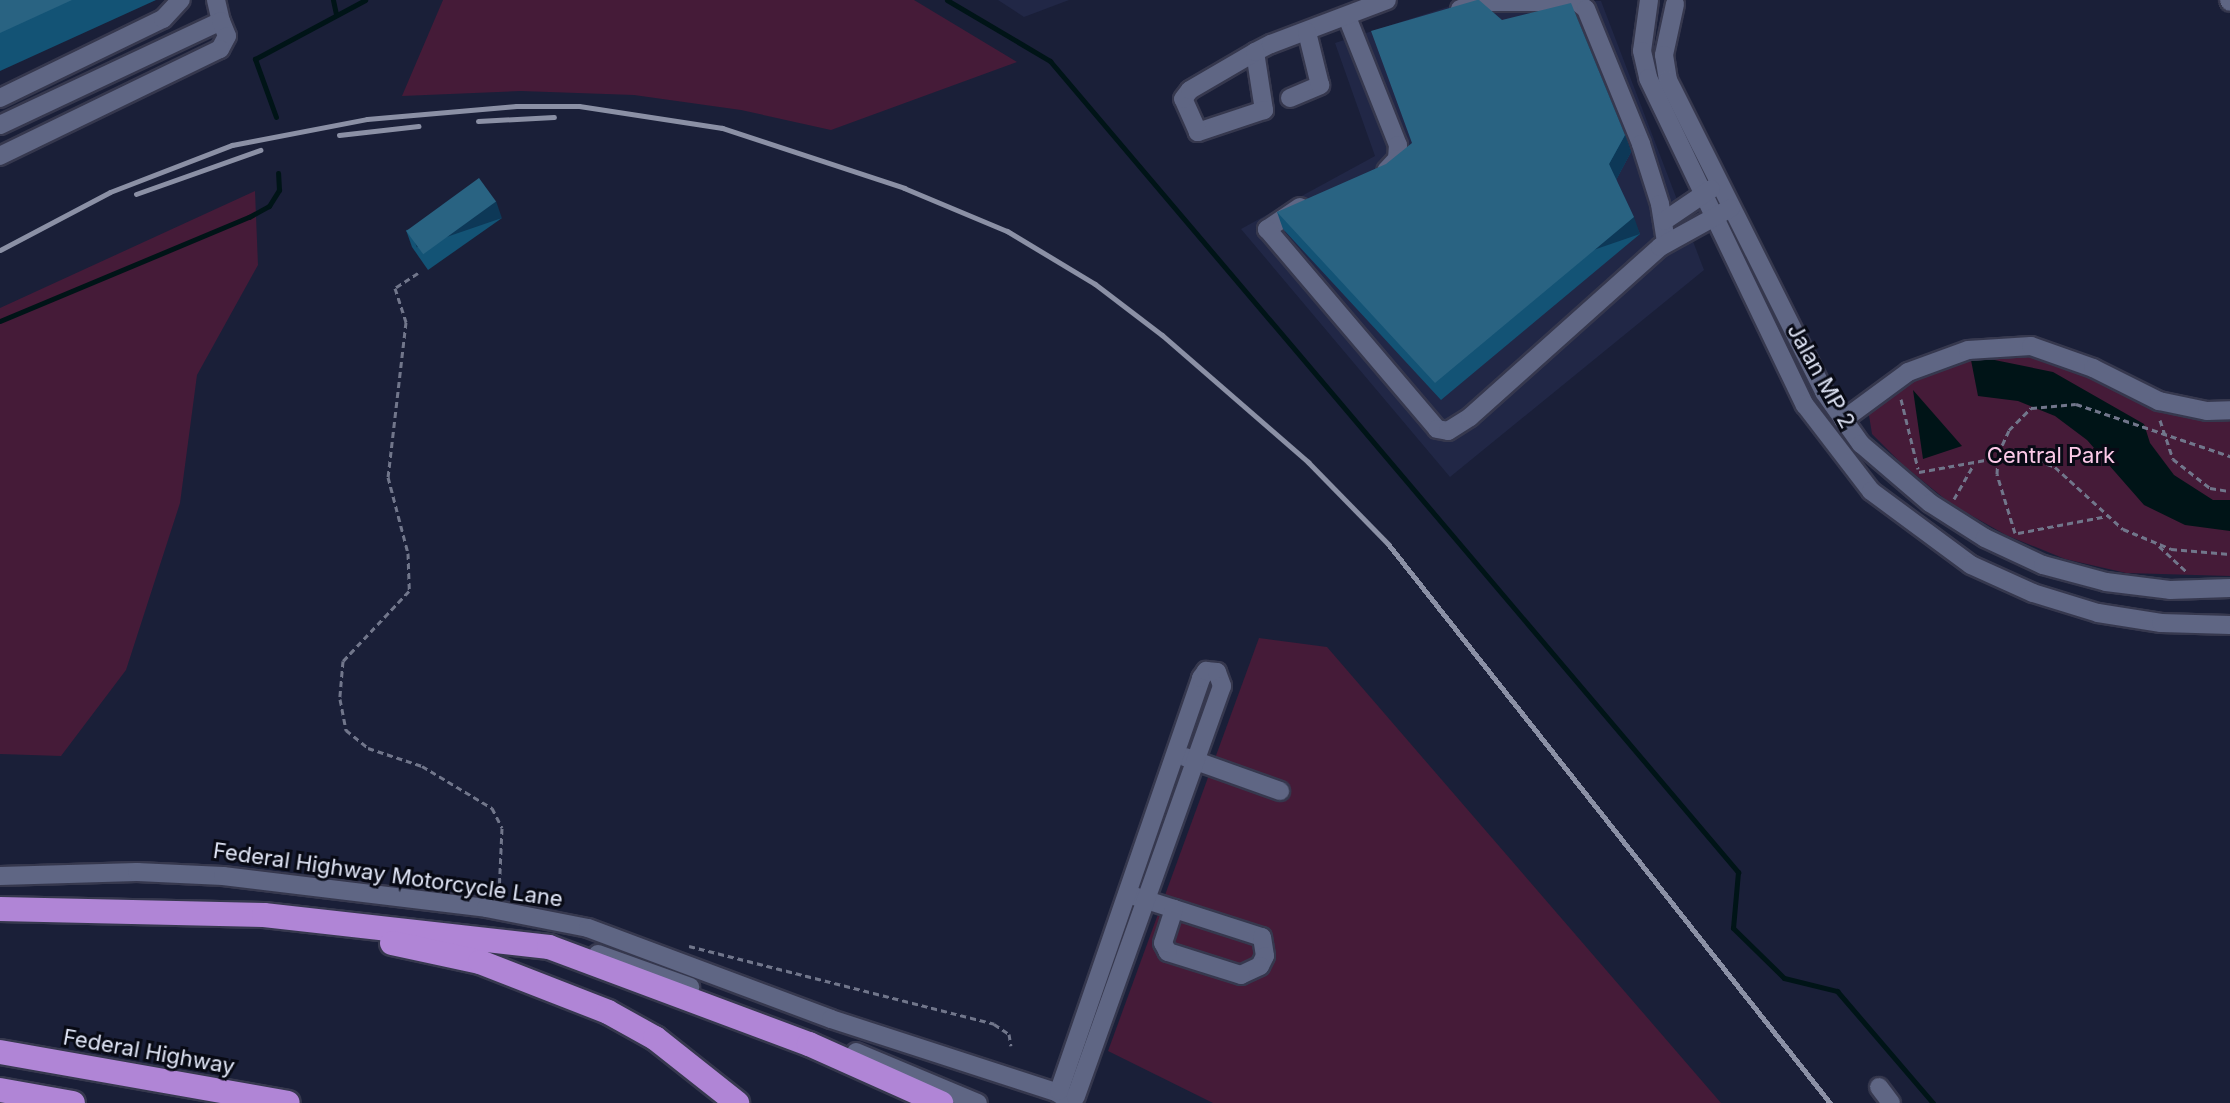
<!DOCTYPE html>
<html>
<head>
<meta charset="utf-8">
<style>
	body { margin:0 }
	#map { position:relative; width:2230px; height:1103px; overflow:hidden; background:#1a1f38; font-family:Inter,sans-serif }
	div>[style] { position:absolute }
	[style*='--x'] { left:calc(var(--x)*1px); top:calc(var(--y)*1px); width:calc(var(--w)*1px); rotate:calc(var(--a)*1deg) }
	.built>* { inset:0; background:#212746 }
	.green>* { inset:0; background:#451b38 }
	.water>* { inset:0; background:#001417 }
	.stream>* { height:5px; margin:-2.5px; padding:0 2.5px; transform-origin:2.5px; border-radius:2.5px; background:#001417 }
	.path>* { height:3px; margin-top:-1.5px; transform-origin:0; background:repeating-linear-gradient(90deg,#71768b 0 6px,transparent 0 10px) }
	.roads { filter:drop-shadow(2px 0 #36384e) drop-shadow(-2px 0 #36384e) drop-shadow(0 2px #36384e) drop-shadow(0 -2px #36384e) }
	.minor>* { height:18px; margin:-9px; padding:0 9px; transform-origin:9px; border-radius:9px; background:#5f6684 }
	.highway>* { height:24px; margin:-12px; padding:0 12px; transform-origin:12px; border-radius:12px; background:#b085d6 }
	.rail>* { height:5px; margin:-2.5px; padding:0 2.5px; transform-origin:2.5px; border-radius:2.5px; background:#8b90a5 }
	.wall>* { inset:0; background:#135375 }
	.shaded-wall>* { inset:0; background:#0d3857; transform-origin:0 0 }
	.building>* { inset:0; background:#296382; transform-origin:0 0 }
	span { translate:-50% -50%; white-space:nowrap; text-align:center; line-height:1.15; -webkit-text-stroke:6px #080a15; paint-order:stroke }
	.street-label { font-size:22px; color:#dfe4f5 }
	.park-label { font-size:22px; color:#fccae8 }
</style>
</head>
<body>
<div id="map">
	<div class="built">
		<div style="clip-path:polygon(998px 0,1069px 0,1024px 17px)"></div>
		<div style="clip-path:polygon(1469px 0,1601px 1px,1704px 270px,1450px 477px,1241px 229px,1375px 156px,1335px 43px)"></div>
	</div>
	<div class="green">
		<div style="clip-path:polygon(443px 0,914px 0,1017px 62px,831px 130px,741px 110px,634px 95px,521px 91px,402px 96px)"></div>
		<div style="clip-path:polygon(255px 191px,258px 265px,197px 375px,180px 503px,126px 670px,61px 756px,0 754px,0 308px)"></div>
		<div style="clip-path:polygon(1971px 353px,2041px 358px,2090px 374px,2150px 406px,2198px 420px,2230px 417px,2230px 576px,2126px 573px,2065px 559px,2006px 535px,1951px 504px,1902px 464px,1872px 434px,1868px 409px,1892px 388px)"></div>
		<div style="clip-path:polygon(1259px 638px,1327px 647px,1721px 1103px,1213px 1103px,1108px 1051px)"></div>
	</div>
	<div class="water">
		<div style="clip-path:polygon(1970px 355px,2053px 372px,2144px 424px,2150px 443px,2174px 475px,2213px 500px,2230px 500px,2230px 531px,2185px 525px,2144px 505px,2087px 440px,2055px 416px,2018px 401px,1978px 396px)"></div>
		<div style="clip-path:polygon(1913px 390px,1962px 446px,1923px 459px)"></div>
	</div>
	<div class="stream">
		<div style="--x:333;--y:0;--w:14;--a:78"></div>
		<div style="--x:947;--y:0;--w:120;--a:30.6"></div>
		<div style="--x:1050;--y:61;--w:1064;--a:49.69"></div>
		<div style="--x:1738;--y:872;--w:56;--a:95.1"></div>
		<div style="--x:1733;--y:928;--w:71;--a:44.4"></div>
		<div style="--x:1784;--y:978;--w:55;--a:13.8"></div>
		<div style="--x:1837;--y:991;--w:148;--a:49.4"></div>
		<div style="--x:276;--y:117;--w:62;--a:-109.9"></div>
		<div style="--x:255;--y:59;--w:125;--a:-28.2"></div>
		<div style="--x:0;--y:321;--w:270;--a:-22.7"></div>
		<div style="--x:249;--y:217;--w:23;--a:-29"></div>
		<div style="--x:269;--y:206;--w:19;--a:-58"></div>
		<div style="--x:279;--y:190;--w:17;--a:-93"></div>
	</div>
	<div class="path">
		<div style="--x:418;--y:273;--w:27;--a:147"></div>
		<div style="--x:395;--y:288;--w:36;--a:72"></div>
		<div style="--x:406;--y:322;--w:156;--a:96.6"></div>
		<div style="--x:388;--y:477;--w:79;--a:75.3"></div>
		<div style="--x:408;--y:553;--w:38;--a:88"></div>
		<div style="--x:409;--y:591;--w:96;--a:133.3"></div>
		<div style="--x:343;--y:661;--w:38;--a:95"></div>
		<div style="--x:340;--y:699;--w:32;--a:79"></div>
		<div style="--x:346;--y:730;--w:28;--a:39"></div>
		<div style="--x:368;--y:748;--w:57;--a:18.4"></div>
		<div style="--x:422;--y:766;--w:82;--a:31"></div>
		<div style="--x:492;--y:808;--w:22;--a:63"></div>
		<div style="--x:502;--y:828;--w:66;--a:92.6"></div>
		<div style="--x:1901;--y:399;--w:72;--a:76.3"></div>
		<div style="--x:2160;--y:420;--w:41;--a:71.6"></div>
		<div style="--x:2173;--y:459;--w:47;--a:38.1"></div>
		<div style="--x:2210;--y:488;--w:20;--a:9"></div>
		<div style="--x:1919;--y:472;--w:101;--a:-10.3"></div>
		<div style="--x:2018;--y:454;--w:39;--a:19"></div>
		<div style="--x:2055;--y:467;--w:92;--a:42.4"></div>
		<div style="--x:2123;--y:529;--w:52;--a:22.6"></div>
		<div style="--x:2171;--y:549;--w:59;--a:4.8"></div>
		<div style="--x:1954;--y:499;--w:40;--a:-60.3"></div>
		<div style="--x:2015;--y:533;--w:62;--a:-107"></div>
		<div style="--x:1997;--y:474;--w:20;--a:-87"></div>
		<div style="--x:1998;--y:454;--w:26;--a:-65"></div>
		<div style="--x:2009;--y:430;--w:31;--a:-45"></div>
		<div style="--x:2031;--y:408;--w:45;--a:-5.1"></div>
		<div style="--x:2076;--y:404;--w:163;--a:18.7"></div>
		<div style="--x:2018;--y:533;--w:91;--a:-10.8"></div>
		<div style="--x:2159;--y:546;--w:37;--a:43"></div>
		<div style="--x:689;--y:946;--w:315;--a:14.3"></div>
		<div style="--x:994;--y:1024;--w:18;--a:34"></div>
		<div style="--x:1009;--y:1034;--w:12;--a:81"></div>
	</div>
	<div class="roads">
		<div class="minor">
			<div style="--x:216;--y:0;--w:22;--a:77"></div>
			<div style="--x:1649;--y:0;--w:51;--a:97.8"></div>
			<div style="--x:1642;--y:51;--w:28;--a:77"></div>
			<div style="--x:1648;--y:78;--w:363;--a:64.4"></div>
			<div style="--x:1805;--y:405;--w:108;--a:52.5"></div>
			<div style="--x:1871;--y:491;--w:124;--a:36.5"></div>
			<div style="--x:1971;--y:565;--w:68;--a:24.3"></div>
			<div style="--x:2033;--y:593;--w:68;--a:17.1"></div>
			<div style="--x:2098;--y:613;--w:64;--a:9"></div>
			<div style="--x:2161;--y:623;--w:69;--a:1.7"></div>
			<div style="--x:2229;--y:0;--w:2;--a:63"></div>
			<div style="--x:1675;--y:4;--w:52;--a:102.2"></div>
			<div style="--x:1664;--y:55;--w:25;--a:81"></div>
			<div style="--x:1668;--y:80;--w:349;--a:63.4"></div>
			<div style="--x:1824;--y:392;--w:64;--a:54.6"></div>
			<div style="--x:1861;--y:444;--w:91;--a:40.5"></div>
			<div style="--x:1930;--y:503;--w:65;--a:32.5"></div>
			<div style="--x:1985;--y:538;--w:64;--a:25"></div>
			<div style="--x:2043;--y:565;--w:65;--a:15.1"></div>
			<div style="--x:2106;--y:582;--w:64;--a:7.1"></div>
			<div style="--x:2170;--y:590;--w:60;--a:-1.9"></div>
			<div style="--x:1460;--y:9;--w:29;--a:-14"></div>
			<div style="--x:1488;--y:2;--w:89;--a:0"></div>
			<div style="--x:1577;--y:2;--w:11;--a:38"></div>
			<div style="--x:1586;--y:9;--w:146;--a:67.8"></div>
			<div style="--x:1641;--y:144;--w:63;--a:72.4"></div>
			<div style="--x:1660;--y:204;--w:39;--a:81"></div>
			<div style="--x:1347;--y:17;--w:138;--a:68.3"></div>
			<div style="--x:1398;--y:145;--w:14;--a:94"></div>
			<div style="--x:1397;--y:159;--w:16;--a:133"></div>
			<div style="--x:1255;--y:52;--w:59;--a:81.2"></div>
			<div style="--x:1264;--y:110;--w:70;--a:161.6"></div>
			<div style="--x:1198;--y:132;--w:36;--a:-114"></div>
			<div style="--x:1183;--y:99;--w:11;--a:-52"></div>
			<div style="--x:1190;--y:90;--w:75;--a:-30.3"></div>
			<div style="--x:1255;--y:52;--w:18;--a:-27"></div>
			<div style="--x:1271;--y:44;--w:124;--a:-20.8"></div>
			<div style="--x:0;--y:98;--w:181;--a:-25.9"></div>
			<div style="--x:163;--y:19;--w:26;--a:-47"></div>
			<div style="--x:1290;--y:98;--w:33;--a:-23"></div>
			<div style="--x:1320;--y:85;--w:55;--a:-103.8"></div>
			<div style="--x:0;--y:125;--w:244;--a:-25.2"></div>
			<div style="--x:221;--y:21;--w:16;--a:68"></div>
			<div style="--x:227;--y:36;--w:15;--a:118"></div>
			<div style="--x:220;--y:49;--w:245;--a:154.1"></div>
			<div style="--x:1300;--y:207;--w:40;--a:146"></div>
			<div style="--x:1267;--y:229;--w:262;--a:49.6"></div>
			<div style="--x:1437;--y:429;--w:11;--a:10"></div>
			<div style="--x:1448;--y:431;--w:26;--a:-32"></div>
			<div style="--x:1470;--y:417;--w:255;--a:-41.8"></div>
			<div style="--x:1660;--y:247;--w:81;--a:-28.8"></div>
			<div style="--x:1664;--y:221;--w:57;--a:-34.2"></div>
			<div style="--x:1843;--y:420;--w:81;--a:-36.4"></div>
			<div style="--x:1908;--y:372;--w:64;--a:-20.1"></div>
			<div style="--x:1968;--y:350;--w:63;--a:-3.6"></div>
			<div style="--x:2031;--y:346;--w:66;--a:19.5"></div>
			<div style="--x:2093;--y:368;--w:74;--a:26.6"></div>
			<div style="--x:2159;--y:401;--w:49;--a:11.8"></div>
			<div style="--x:2207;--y:411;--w:23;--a:-2"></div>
			<div style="--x:1185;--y:757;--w:101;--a:19.7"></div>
			<div style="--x:0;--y:876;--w:137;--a:-1.7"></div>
			<div style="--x:137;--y:872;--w:86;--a:2.7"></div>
			<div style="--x:223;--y:876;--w:265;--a:6.9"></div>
			<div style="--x:486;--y:908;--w:104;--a:11.1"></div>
			<div style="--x:588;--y:928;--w:259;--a:20.5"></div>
			<div style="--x:831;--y:1019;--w:237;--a:18"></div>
			<div style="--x:1056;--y:1092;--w:20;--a:33"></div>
			<div style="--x:1134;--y:896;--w:134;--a:17.8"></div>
			<div style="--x:1262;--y:937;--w:19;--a:81"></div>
			<div style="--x:1265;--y:956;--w:11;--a:117"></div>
			<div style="--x:1260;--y:966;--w:21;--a:155"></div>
			<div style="--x:1241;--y:975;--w:77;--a:-162.5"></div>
			<div style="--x:1168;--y:952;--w:10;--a:-119"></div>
			<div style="--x:1163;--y:943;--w:36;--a:-72"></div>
			<div style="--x:598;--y:954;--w:98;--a:19.7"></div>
			<div style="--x:856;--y:1052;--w:132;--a:22.7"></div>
			<div style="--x:1879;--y:1087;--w:20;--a:53"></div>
			<div style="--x:1059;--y:1091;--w:437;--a:-71"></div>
			<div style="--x:1201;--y:678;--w:9;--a:-54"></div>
			<div style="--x:1206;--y:671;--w:11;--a:5"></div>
			<div style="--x:1217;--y:672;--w:15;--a:70"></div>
			<div style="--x:1222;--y:686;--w:436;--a:109.6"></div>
		</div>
		<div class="highway">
			<div style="--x:0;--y:909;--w:264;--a:1.3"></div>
			<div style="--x:264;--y:915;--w:287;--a:6.4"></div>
			<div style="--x:549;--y:947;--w:278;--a:20.5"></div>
			<div style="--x:809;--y:1044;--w:145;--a:24.1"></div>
			<div style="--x:392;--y:943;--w:90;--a:12.2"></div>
			<div style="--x:480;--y:962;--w:137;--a:21.3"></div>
			<div style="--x:608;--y:1012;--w:54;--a:29"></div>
			<div style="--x:655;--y:1038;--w:105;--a:38.4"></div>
			<div style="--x:0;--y:1052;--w:292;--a:10"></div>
			<div style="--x:0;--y:1090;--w:74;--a:10.1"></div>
		</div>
	</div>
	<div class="rail">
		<div style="--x:478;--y:121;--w:76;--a:-3"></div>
		<div style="--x:339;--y:135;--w:80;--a:-6.5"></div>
		<div style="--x:136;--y:194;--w:132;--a:-19.5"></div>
		<div style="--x:0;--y:250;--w:124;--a:-27.8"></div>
		<div style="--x:110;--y:192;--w:131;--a:-21.1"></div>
		<div style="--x:232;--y:145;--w:137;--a:-10.9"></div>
		<div style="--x:367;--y:119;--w:150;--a:-5"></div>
		<div style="--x:516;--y:106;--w:63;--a:0"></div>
		<div style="--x:579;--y:106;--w:145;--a:8.7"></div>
		<div style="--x:722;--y:128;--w:192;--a:18.2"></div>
		<div style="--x:904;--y:188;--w:112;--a:22.7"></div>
		<div style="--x:1007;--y:231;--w:103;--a:31.1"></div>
		<div style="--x:1095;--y:284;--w:84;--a:37.3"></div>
		<div style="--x:1162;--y:335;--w:194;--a:41"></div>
		<div style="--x:1308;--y:462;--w:115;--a:45.7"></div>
		<div style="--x:1388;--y:544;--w:713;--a:51.67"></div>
	</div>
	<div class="wall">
		<div style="clip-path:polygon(0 0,156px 0,0 71px)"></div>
		<div style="clip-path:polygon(1625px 135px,1631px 152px,1616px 180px,1640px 234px,1441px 400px,1283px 229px,1277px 212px)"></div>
		<div style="clip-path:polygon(502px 218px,428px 270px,412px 247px,406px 230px)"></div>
	</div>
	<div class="shaded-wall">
		<div style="clip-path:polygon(1625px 135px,1631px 152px,1615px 182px,1609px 164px)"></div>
		<div style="left:496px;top:201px;width:18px;height:90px;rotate:71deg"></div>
		<div style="left:1634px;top:217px;width:18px;height:259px;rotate:71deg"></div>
	</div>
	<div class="building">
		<div style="clip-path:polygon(0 0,72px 0,0 33px)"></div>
		<div style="clip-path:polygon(1477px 0,1479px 0,1502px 20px,1571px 3px,1625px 135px,1609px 164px,1634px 217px,1435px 383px,1277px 212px,1386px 164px,1412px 143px,1371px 31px)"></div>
		<div style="left:479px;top:178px;width:29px;height:90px;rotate:54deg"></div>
	</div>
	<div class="street-label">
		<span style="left:1821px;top:376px;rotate:61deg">Jalan MP 2</span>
		<span style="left:388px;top:875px;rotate:8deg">Federal Highway Motorcycle Lane</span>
		<span style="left:149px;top:1052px;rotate:10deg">Federal Highway</span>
	</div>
	<div class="park-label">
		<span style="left:2051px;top:456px">Central Park</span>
	</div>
</div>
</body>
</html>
